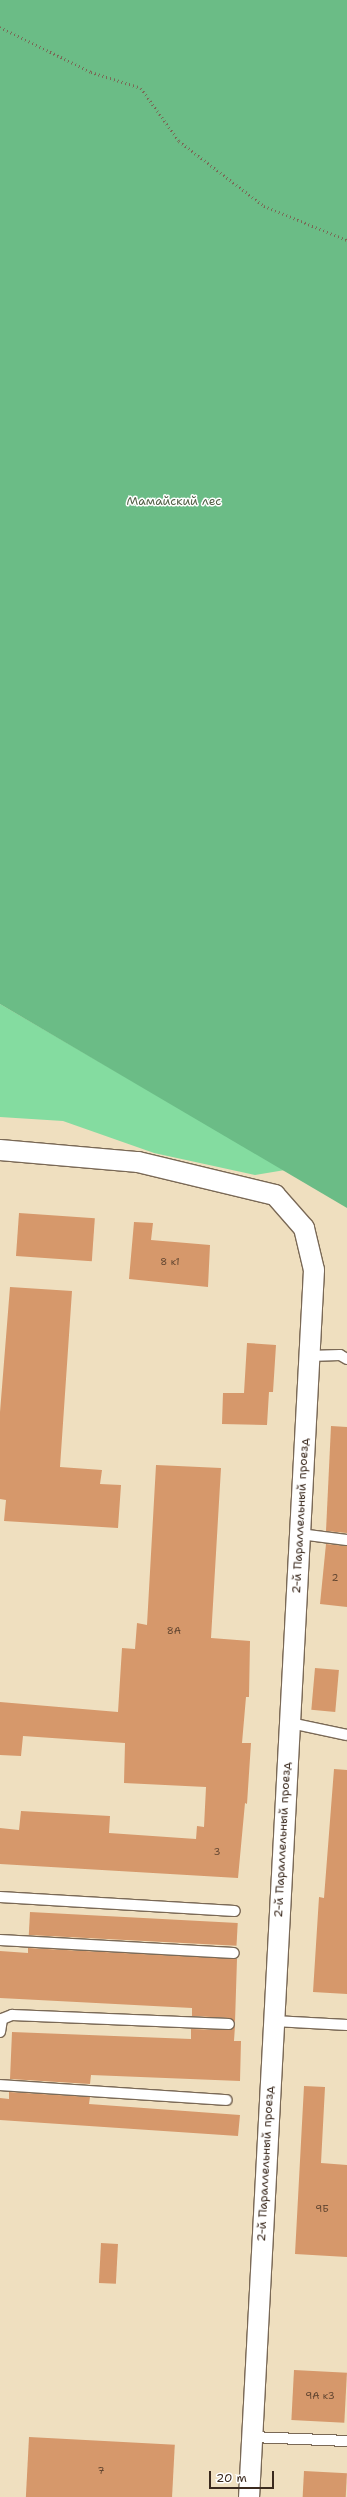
<!DOCTYPE html>
<html>
<head>
<meta charset="utf-8">
<style>
	body { margin:0 }
	#map { position:relative; width:347px; height:2497px; overflow:hidden; background:#efdfbf; font-family:"Shantell Sans",sans-serif }
	div>[style] { position:absolute }
	[style*='--x'] { left:calc(var(--x)*1px); top:calc(var(--y)*1px); width:calc(var(--w)*1px); rotate:calc(var(--a)*1deg) }
	.green>* { inset:0; background:#84dca0 }
	.forest>* { inset:0; background:#6bbc86 }
	.building>* { inset:0; background:#d6986b; transform-origin:0 0 }
	.path>* { height:2.5px; margin-top:-1.25px; transform-origin:0; background:repeating-linear-gradient(90deg,#7a6956 0 1px,transparent 0 4px) }
	.roads { filter:drop-shadow(1px 0 #7a6956) drop-shadow(-1px 0 #7a6956) drop-shadow(0 1px #7a6956) drop-shadow(0 -1px #7a6956) }
	.service>* { height:10px; margin:-5px; padding:0 5px; transform-origin:5px; border-radius:5px; background:#fff }
	.minor>* { height:20px; margin:-10px; padding:0 10px; transform-origin:10px; border-radius:10px; background:#fff }
	span { translate:-50% -50%; white-space:nowrap; text-align:center; line-height:1.15; -webkit-text-stroke:3px #fff; paint-order:stroke }
	.number-label { font-size:10px; color:#624631 }
	.number-label span { -webkit-text-stroke-width:0 }
	.park-label { font-size:12px; color:#515f45 }
	.street-label { font-size:12px; color:#3b2a1e }
	.scale { position:absolute; left:209px; top:2471px; width:65px; height:18px; box-sizing:border-box; border:2px solid #3b2a1e; border-top:0; padding-left:5px; font-size:12px; line-height:14px; white-space:nowrap; color:#3b2a1e; -webkit-text-stroke:3px #fff; paint-order:stroke }
</style>
</head>
<body>
<div id="map">
	<div class="green">
		<div style="clip-path:polygon(0 1004px,285px 1170px,255px 1175px,154px 1153px,63px 1121px,0 1117px)"></div>
	</div>
	<div class="forest">
		<div style="clip-path:polygon(0 0,347px 0,347px 1208px,0 1004px)"></div>
	</div>
	<div class="building">
		<div style="left:19px;top:1213px;width:76px;height:43px;rotate:4deg"></div>
		<div style="clip-path:polygon(134px 1222px,153px 1223px,151px 1240px,210px 1245px,208px 1287px,129px 1279px)"></div>
		<div style="clip-path:polygon(10px 1287px,72px 1291px,60px 1467px,102px 1470px,100px 1484px,121px 1485px,118px 1528px,4px 1521px,6px 1500px,0 1499px,0 1412px)"></div>
		<div style="clip-path:polygon(247px 1343px,276px 1345px,273px 1392px,269px 1392px,267px 1425px,222px 1424px,223px 1393px,244px 1393px)"></div>
		<div style="clip-path:polygon(331px 1426px,347px 1427px,347px 1533px,326px 1531px)"></div>
		<div style="clip-path:polygon(156px 1465px,221px 1468px,211px 1638px,250px 1641px,249px 1697px,246px 1697px,242px 1743px,251px 1743px,247px 1804px,245px 1803px,238px 1878px,0 1864px,0 1828px,19px 1830px,21px 1811px,110px 1816px,109px 1833px,196px 1839px,197px 1826px,204px 1827px,206px 1787px,124px 1783px,125px 1743px,23px 1736px,21px 1756px,0 1755px,0 1702px,118px 1712px,122px 1648px,135px 1649px,137px 1623px,147px 1625px)"></div>
		<div style="clip-path:polygon(326px 1544px,347px 1546px,347px 1607px,320px 1604px)"></div>
		<div style="left:315px;top:1668px;width:24px;height:42px;rotate:5deg"></div>
		<div style="clip-path:polygon(334px 1769px,347px 1770px,347px 1994px,313px 1992px,319px 1897px,324px 1898px)"></div>
		<div style="left:30px;top:1912px;width:208px;height:23px;rotate:3deg"></div>
		<div style="clip-path:polygon(28px 1948px,237px 1959px,235px 2022px,229px 2018px,192px 2016px,192px 2008px,0 1998px,0 1951px,28px 1953px)"></div>
		<div style="clip-path:polygon(235px 2026px,234px 2041px,241px 2041px,240px 2081px,91px 2075px,90px 2084px,10px 2079px,12px 2032px,191px 2039px,191px 2029px,229px 2030px)"></div>
		<div style="clip-path:polygon(304px 2086px,325px 2087px,321px 2163px,347px 2165px,347px 2257px,295px 2254px)"></div>
		<div style="clip-path:polygon(9px 2092px,90px 2097px,89px 2104px,240px 2115px,238px 2136px,0 2120px,0 2098px,9px 2099px)"></div>
		<div style="left:101px;top:2243px;width:17px;height:40px;rotate:3deg"></div>
		<div style="left:294px;top:2370px;width:53px;height:50px;rotate:3deg"></div>
		<div style="left:29px;top:2437px;width:146px;height:60px;rotate:3deg"></div>
		<div style="left:304px;top:2471px;width:43px;height:26px;rotate:3deg"></div>
	</div>
	<div class="path">
		<div style="--x:0;--y:27;--w:102;--a:26.3"></div>
		<div style="--x:91;--y:72;--w:52;--a:17.7"></div>
		<div style="--x:141;--y:88;--w:65;--a:54.4"></div>
		<div style="--x:179;--y:141;--w:107;--a:37.4"></div>
		<div style="--x:264;--y:206;--w:90;--a:22.3"></div>
	</div>
	<div class="roads">
		<div class="service">
			<div style="--x:309;--y:1356;--w:31;--a:-2"></div>
			<div style="--x:340;--y:1355;--w:8;--a:30"></div>
			<div style="--x:300;--y:1534;--w:47;--a:7.3"></div>
			<div style="--x:290;--y:1723;--w:58;--a:11.9"></div>
			<div style="--x:0;--y:1897;--w:235;--a:3.4"></div>
			<div style="--x:0;--y:1940;--w:234;--a:3.2"></div>
			<div style="--x:274;--y:2021;--w:73;--a:3.1"></div>
			<div style="--x:0;--y:2032;--w:13;--a:-81"></div>
			<div style="--x:2;--y:2019;--w:11;--a:-22"></div>
			<div style="--x:12;--y:2015;--w:217;--a:2.4"></div>
			<div style="--x:0;--y:2085;--w:227;--a:3.8"></div>
			<div style="--x:252;--y:2437;--w:95;--a:2.4"></div>
		</div>
		<div class="minor">
			<div style="--x:0;--y:1150;--w:139;--a:5"></div>
			<div style="--x:138;--y:1162;--w:141;--a:13.5"></div>
			<div style="--x:275;--y:1195;--w:44;--a:48.7"></div>
			<div style="--x:304;--y:1228;--w:43;--a:76.6"></div>
			<div style="--x:314;--y:1270;--w:1229;--a:93.03"></div>
		</div>
	</div>
	<div class="number-label">
		<span style="left:170px;top:1262px">8 к1</span>
		<span style="left:335px;top:1578px">2</span>
		<span style="left:174px;top:1631px">8А</span>
		<span style="left:217px;top:1852px">3</span>
		<span style="left:322px;top:2209px">9Б</span>
		<span style="left:320px;top:2396px">9А к3</span>
		<span style="left:101px;top:2471px">7</span>
	</div>
	<div class="park-label">
		<span style="left:174px;top:502px">Мамайский лес</span>
	</div>
	<div class="street-label">
		<span style="left:301px;top:1516px;rotate:-87deg">2-й Параллельный проезд</span>
		<span style="left:283px;top:1840px;rotate:-87deg">2-й Параллельный проезд</span>
		<span style="left:266px;top:2164px;rotate:-87deg">2-й Параллельный проезд</span>
	</div>
	<div class="scale">20 m</div>
</div>
</body>
</html>
